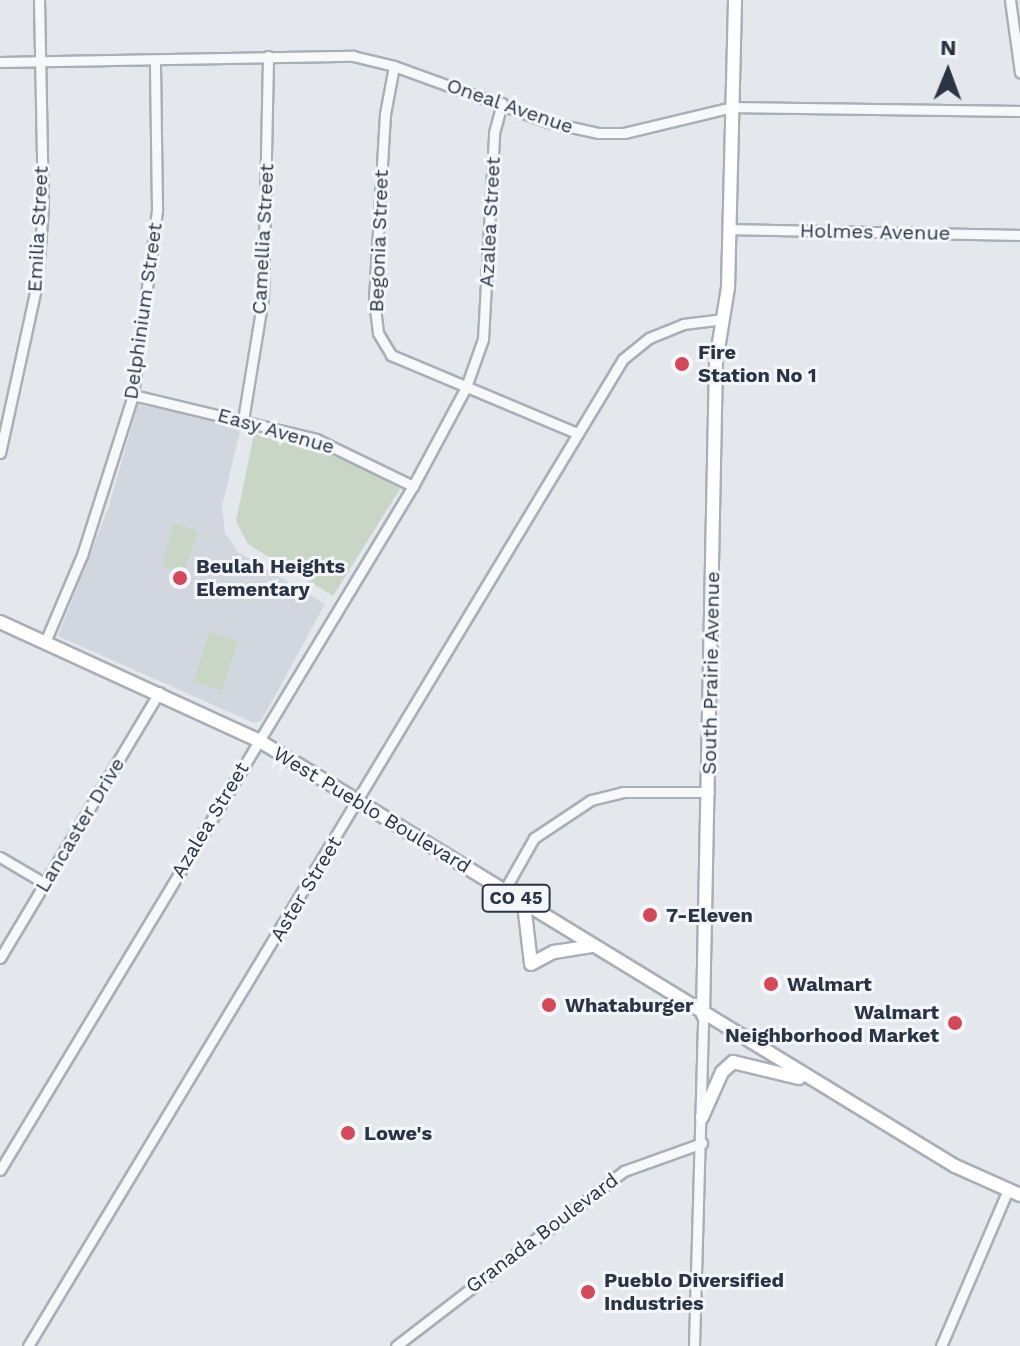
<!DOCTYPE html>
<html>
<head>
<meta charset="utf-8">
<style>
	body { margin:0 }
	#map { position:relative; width:1020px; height:1346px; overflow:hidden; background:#e4e7ec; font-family:"Work Sans",sans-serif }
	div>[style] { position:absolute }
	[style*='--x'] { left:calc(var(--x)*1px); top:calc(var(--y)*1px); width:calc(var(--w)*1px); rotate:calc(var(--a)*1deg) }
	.built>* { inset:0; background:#d2d6de }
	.green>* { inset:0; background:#c9d6c5; transform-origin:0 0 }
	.roads { filter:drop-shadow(2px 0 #a9aeb7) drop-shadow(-2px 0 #a9aeb7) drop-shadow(0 2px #a9aeb7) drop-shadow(0 -2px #a9aeb7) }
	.minor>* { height:9px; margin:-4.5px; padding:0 4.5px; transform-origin:4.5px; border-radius:4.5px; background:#f7f8fa }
	.major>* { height:12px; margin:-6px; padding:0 6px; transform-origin:6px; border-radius:6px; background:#fff }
	.dots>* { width:22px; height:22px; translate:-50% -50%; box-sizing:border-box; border:4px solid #f4f6f9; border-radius:50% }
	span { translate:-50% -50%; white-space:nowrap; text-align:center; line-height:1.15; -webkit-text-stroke:6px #f4f6f9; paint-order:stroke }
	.shield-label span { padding:2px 6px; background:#f4f6f9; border:2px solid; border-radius:6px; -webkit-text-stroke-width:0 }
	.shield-label { font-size:18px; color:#2b3445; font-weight:700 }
	.street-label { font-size:20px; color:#2b3445 }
	.poi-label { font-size:20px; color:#2b3445; font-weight:700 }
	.left { translate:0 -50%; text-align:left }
	.right { translate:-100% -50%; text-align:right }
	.north { position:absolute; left:908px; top:32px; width:80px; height:80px; -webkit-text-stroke:6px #f4f6f9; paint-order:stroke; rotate:1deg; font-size:22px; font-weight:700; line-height:32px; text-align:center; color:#2b3445 }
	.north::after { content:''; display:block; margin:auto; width:28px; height:36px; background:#2b3445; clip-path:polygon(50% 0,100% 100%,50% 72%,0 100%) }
</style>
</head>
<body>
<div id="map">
	<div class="built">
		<div style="clip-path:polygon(138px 404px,241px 427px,222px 506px,225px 533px,238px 552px,325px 604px,261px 721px,254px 723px,58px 636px,109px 506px)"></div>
	</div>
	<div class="green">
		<div style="clip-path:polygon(254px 434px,349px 459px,400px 489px,333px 596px,248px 544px,236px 521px)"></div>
		<div style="clip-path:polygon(174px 523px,198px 532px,183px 574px,162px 566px)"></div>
		<div style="left:209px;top:632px;width:30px;height:52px;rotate:17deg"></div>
	</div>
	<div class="roads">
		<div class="minor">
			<div style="--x:1010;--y:0;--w:73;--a:82.1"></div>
			<div style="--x:0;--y:62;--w:353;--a:-1"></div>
			<div style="--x:353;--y:56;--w:42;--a:13.7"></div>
			<div style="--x:394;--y:66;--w:164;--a:20"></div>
			<div style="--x:548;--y:122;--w:51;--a:12.4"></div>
			<div style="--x:598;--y:133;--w:26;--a:0"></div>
			<div style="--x:624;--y:133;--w:111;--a:-13.5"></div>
			<div style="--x:732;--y:107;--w:288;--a:0.8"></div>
			<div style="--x:394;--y:66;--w:49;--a:100.6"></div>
			<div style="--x:385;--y:114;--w:186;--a:93.4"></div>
			<div style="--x:374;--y:300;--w:33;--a:83"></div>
			<div style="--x:378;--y:333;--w:26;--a:59"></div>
			<div style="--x:391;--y:355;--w:202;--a:22.8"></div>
			<div style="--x:730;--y:229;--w:290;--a:1.2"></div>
			<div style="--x:133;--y:395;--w:188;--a:13.5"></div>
			<div style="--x:316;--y:439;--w:108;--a:25.9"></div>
			<div style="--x:243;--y:420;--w:124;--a:-80.7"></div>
			<div style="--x:263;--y:298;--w:242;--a:-88.8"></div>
			<div style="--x:0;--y:453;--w:173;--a:-77.7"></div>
			<div style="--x:37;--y:284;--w:76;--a:-85.5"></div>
			<div style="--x:43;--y:208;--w:208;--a:-91.1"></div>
			<div style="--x:45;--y:642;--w:95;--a:-67"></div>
			<div style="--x:82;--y:555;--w:168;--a:-72.3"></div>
			<div style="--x:133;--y:395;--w:188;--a:-82.6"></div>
			<div style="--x:157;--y:209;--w:149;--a:-90.8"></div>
			<div style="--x:0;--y:857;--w:51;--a:30.6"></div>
			<div style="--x:504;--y:891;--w:61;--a:-60.5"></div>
			<div style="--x:534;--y:838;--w:69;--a:-33.7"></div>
			<div style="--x:591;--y:800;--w:33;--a:-14"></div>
			<div style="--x:623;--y:792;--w:86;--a:0"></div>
			<div style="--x:0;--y:958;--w:310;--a:-59.1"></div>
			<div style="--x:0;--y:1170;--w:799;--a:-58.88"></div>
			<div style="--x:413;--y:486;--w:112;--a:-61.8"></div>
			<div style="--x:466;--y:387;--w:51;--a:-70.5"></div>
			<div style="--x:483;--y:339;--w:206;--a:-86.9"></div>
			<div style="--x:494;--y:133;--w:31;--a:-75"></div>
			<div style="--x:28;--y:1346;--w:1152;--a:-58.92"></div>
			<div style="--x:623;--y:359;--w:33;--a:-39"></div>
			<div style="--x:649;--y:338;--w:37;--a:-22"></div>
			<div style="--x:683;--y:324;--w:39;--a:-7"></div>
			<div style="--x:396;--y:1346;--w:287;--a:-37.5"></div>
			<div style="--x:624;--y:1171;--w:83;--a:-19.7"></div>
			<div style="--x:694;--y:1346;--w:331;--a:-88.4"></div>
			<div style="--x:941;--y:1346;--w:170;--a:-66.8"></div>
		</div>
		<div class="major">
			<div style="--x:0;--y:622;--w:284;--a:24.6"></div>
			<div style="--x:258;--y:740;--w:817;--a:31.43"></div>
			<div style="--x:955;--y:1166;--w:71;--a:24"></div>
			<div style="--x:524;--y:904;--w:60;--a:83.3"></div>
			<div style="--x:531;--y:964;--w:26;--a:-28"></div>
			<div style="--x:554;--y:952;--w:38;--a:-9"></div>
			<div style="--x:703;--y:1015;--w:654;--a:-88.86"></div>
			<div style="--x:716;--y:361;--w:74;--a:-80.7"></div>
			<div style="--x:728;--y:288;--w:288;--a:-88.6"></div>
			<div style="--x:702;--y:1117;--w:49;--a:-66"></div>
			<div style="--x:722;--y:1072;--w:15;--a:-42"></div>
			<div style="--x:733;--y:1062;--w:68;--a:13.6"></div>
		</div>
	</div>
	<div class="dots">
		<div style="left:682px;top:364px;background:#d1495b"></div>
		<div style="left:180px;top:578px;background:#d1495b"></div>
		<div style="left:650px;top:915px;background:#d1495b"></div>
		<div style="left:771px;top:984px;background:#d1495b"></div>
		<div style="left:549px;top:1005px;background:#d1495b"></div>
		<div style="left:955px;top:1023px;background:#d1495b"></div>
		<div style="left:348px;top:1133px;background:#d1495b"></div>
		<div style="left:588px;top:1292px;background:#d1495b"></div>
	</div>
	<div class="shield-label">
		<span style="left:516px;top:898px">CO 45</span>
	</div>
	<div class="street-label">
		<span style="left:510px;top:106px;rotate:19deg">Oneal Avenue</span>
		<span style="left:490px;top:222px;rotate:-87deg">Azalea Street</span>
		<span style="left:38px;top:229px;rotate:-87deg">Emilia Street</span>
		<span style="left:875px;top:232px;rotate:1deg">Holmes Avenue</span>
		<span style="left:263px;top:239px;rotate:-87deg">Camellia Street</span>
		<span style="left:379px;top:241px;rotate:-88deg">Begonia Street</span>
		<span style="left:143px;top:311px;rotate:-82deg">Delphinium Street</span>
		<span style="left:276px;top:431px;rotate:16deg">Easy Avenue</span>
		<span style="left:711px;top:673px;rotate:-89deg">South Prairie Avenue</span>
		<span style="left:372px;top:810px;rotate:31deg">West Pueblo Boulevard</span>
		<span style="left:210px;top:820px;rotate:-59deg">Azalea Street</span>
		<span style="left:80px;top:825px;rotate:-59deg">Lancaster Drive</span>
		<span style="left:306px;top:889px;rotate:-59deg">Aster Street</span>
		<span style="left:542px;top:1233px;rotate:-37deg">Granada Boulevard</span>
	</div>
	<div class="poi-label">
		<span class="left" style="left:698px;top:364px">Fire<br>Station No 1</span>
		<span class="left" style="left:196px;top:578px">Beulah Heights<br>Elementary</span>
		<span class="left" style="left:666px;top:915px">7-Eleven</span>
		<span class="left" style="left:787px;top:984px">Walmart</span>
		<span class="left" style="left:565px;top:1005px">Whataburger</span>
		<span class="right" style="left:939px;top:1024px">Walmart<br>Neighborhood Market</span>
		<span class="left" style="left:364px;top:1133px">Lowe's</span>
		<span class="left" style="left:604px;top:1292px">Pueblo Diversified<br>Industries</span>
	</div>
	<div class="north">N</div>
</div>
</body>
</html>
